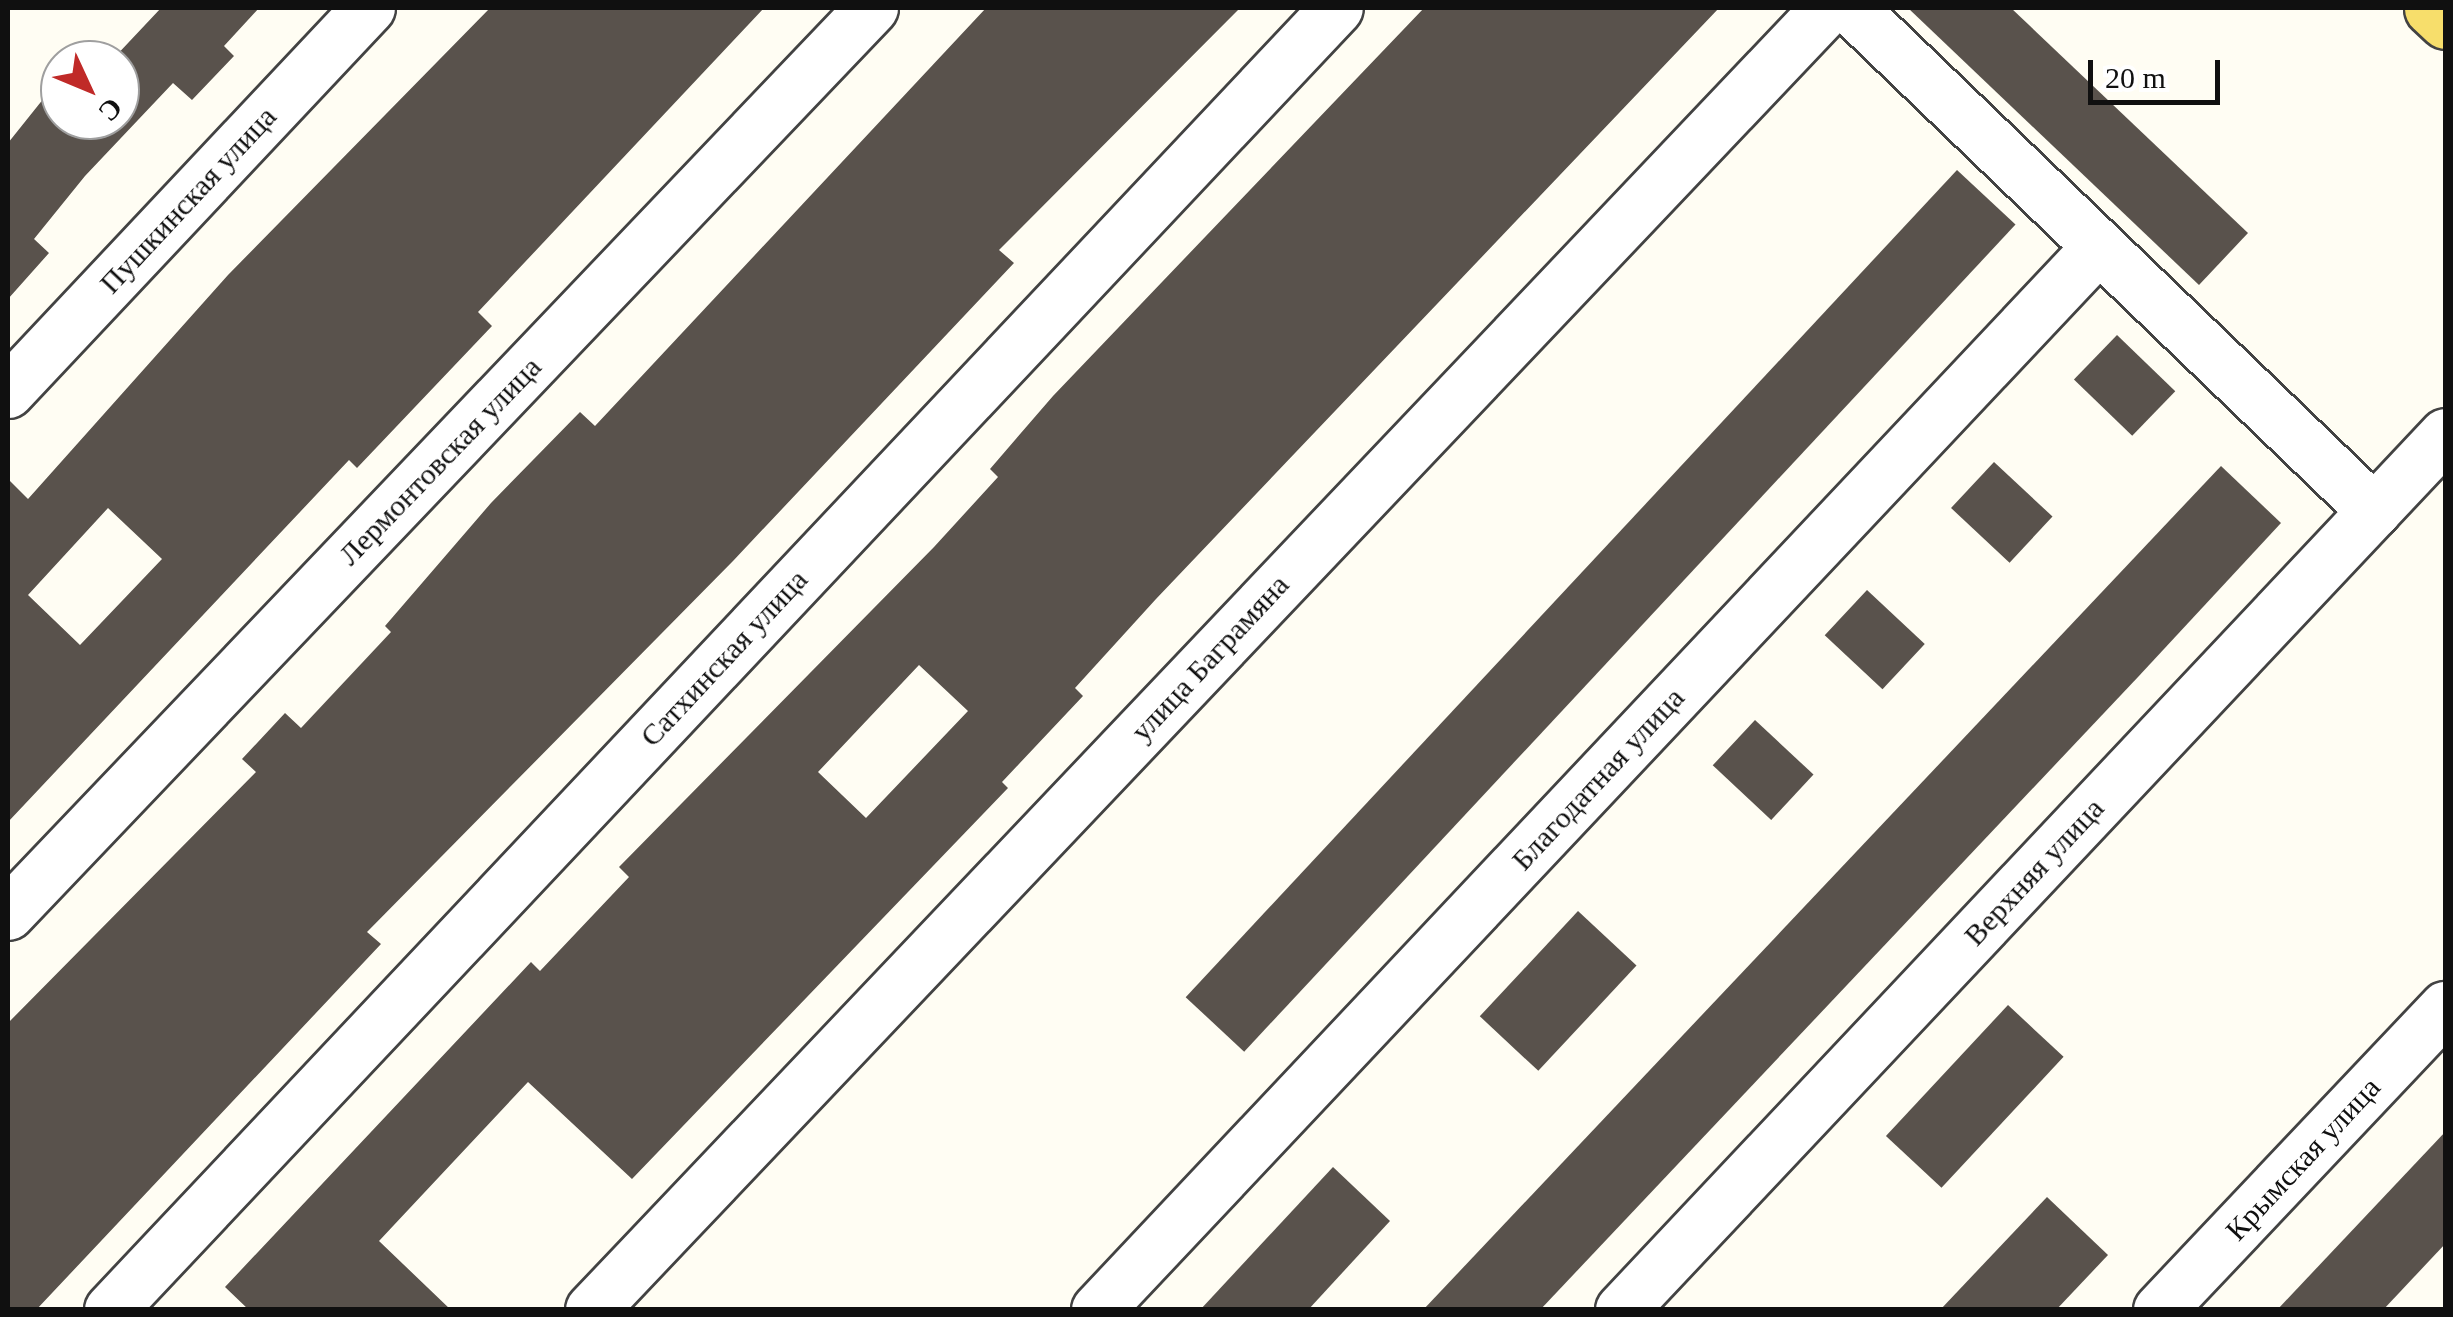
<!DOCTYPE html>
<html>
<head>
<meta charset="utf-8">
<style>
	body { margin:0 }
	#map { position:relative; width:2453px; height:1317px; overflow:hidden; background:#fffdf3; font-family:"Times New Roman",serif }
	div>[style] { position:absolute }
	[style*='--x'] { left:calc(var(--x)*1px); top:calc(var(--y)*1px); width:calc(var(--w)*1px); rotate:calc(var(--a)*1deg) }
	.building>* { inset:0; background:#59524c; transform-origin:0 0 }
	.roads { filter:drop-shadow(2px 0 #434343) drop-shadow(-2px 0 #434343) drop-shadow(0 2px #434343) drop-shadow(0 -2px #434343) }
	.minor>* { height:52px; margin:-26px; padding:0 26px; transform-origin:26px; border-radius:26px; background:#fff }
	.primary>* { height:55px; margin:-27.5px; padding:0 27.5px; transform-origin:27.5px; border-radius:27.5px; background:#f7de6b }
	span { translate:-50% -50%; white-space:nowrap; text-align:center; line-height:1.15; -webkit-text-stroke:10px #fff; paint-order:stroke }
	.street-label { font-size:30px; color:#101010 }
	.frame { position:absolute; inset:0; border:10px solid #101010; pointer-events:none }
	.north { position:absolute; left:40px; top:40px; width:100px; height:100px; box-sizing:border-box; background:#fff; border:2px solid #9f9f9f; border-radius:50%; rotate:134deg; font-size:28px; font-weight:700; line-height:40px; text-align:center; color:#101010 }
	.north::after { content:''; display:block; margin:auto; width:35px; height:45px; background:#c02a28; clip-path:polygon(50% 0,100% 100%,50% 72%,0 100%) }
	.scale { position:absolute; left:2088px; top:60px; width:132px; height:45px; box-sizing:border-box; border:5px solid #101010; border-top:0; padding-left:12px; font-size:30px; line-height:35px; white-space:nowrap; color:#101010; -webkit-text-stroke:8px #fff; paint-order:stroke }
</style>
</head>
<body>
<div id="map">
	<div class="building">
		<div style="clip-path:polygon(161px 8px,259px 8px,224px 46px,234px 56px,192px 100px,173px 83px,85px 176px,34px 239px,49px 253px,8px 299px,8px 143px,60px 78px,60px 120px,120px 120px,120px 60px,112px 60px)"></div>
		<div style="clip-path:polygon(evenodd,490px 8px,764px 8px,478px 312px,492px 326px,357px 468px,349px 460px,8px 822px,8px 479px,28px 499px,228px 275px,490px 8px,108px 508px,162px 559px,80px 645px,28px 595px,108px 508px)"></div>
		<div style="clip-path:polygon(986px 8px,1240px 8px,999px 250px,1014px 263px,733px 561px,367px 932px,381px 944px,36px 1310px,8px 1310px,8px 1023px,256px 772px,242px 759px,285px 713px,301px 728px,391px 632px,385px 626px,491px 503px,580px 412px,595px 426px)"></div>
		<div style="clip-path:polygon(evenodd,1424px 8px,1719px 8px,1156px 599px,1075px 688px,1083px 696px,1002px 782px,1008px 788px,632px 1179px,528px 1082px,379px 1241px,451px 1310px,249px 1310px,225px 1287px,531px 962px,540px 971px,629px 877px,619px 867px,934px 547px,998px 477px,990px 469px,1053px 396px,1424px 8px,919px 665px,968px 711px,866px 818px,818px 772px,919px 665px)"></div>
		<div style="clip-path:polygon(1908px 8px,2011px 8px,2248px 233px,2199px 285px)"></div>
		<div style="left:1957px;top:170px;width:80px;height:1131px;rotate:43deg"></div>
		<div style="left:2117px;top:335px;width:81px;height:62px;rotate:44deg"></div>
		<div style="left:1994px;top:462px;width:80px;height:63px;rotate:43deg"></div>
		<div style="clip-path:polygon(2221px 466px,2281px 523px,2138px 677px,1540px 1310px,1423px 1310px)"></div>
		<div style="left:1867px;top:590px;width:79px;height:62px;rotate:43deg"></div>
		<div style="left:1755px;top:720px;width:80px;height:62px;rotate:43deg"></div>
		<div style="left:1578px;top:911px;width:80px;height:144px;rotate:43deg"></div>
		<div style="left:2008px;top:1005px;width:76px;height:179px;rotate:43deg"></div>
		<div style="clip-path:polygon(2446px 1131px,2446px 1243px,2383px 1310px,2277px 1310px)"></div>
		<div style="clip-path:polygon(1333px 1167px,1390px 1221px,1308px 1310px,1200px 1310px)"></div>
		<div style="clip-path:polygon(2047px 1197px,2108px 1255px,2056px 1310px,1940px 1310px)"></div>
	</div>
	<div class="roads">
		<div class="minor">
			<div style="--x:1851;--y:8;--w:726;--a:43.88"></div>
			<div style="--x:8;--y:392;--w:527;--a:-46.77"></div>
			<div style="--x:8;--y:914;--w:1252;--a:-46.36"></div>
			<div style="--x:111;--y:1310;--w:1788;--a:-46.72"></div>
			<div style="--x:592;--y:1310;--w:1795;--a:-46.49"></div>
			<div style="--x:1098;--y:1310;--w:1459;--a:-46.72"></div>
			<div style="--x:1622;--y:1310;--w:1202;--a:-46.72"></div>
			<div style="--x:2160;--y:1310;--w:416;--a:-46.6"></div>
		</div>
		<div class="primary">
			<div style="--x:2432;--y:8;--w:19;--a:43"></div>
		</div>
	</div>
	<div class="street-label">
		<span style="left:188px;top:200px;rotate:-47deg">Пушкинская улица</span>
		<span style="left:440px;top:461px;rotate:-46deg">Лермонтовская улица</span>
		<span style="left:724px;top:658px;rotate:-47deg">Сатхинская улица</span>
		<span style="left:1210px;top:658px;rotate:-47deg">улица Баграмяна</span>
		<span style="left:1598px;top:779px;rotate:-47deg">Благодатная улица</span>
		<span style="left:2034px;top:872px;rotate:-47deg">Верхняя улица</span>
		<span style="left:2303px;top:1159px;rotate:-47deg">Крымская улица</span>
	</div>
	<div class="frame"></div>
	<div class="north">С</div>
	<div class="scale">20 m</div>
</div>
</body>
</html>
